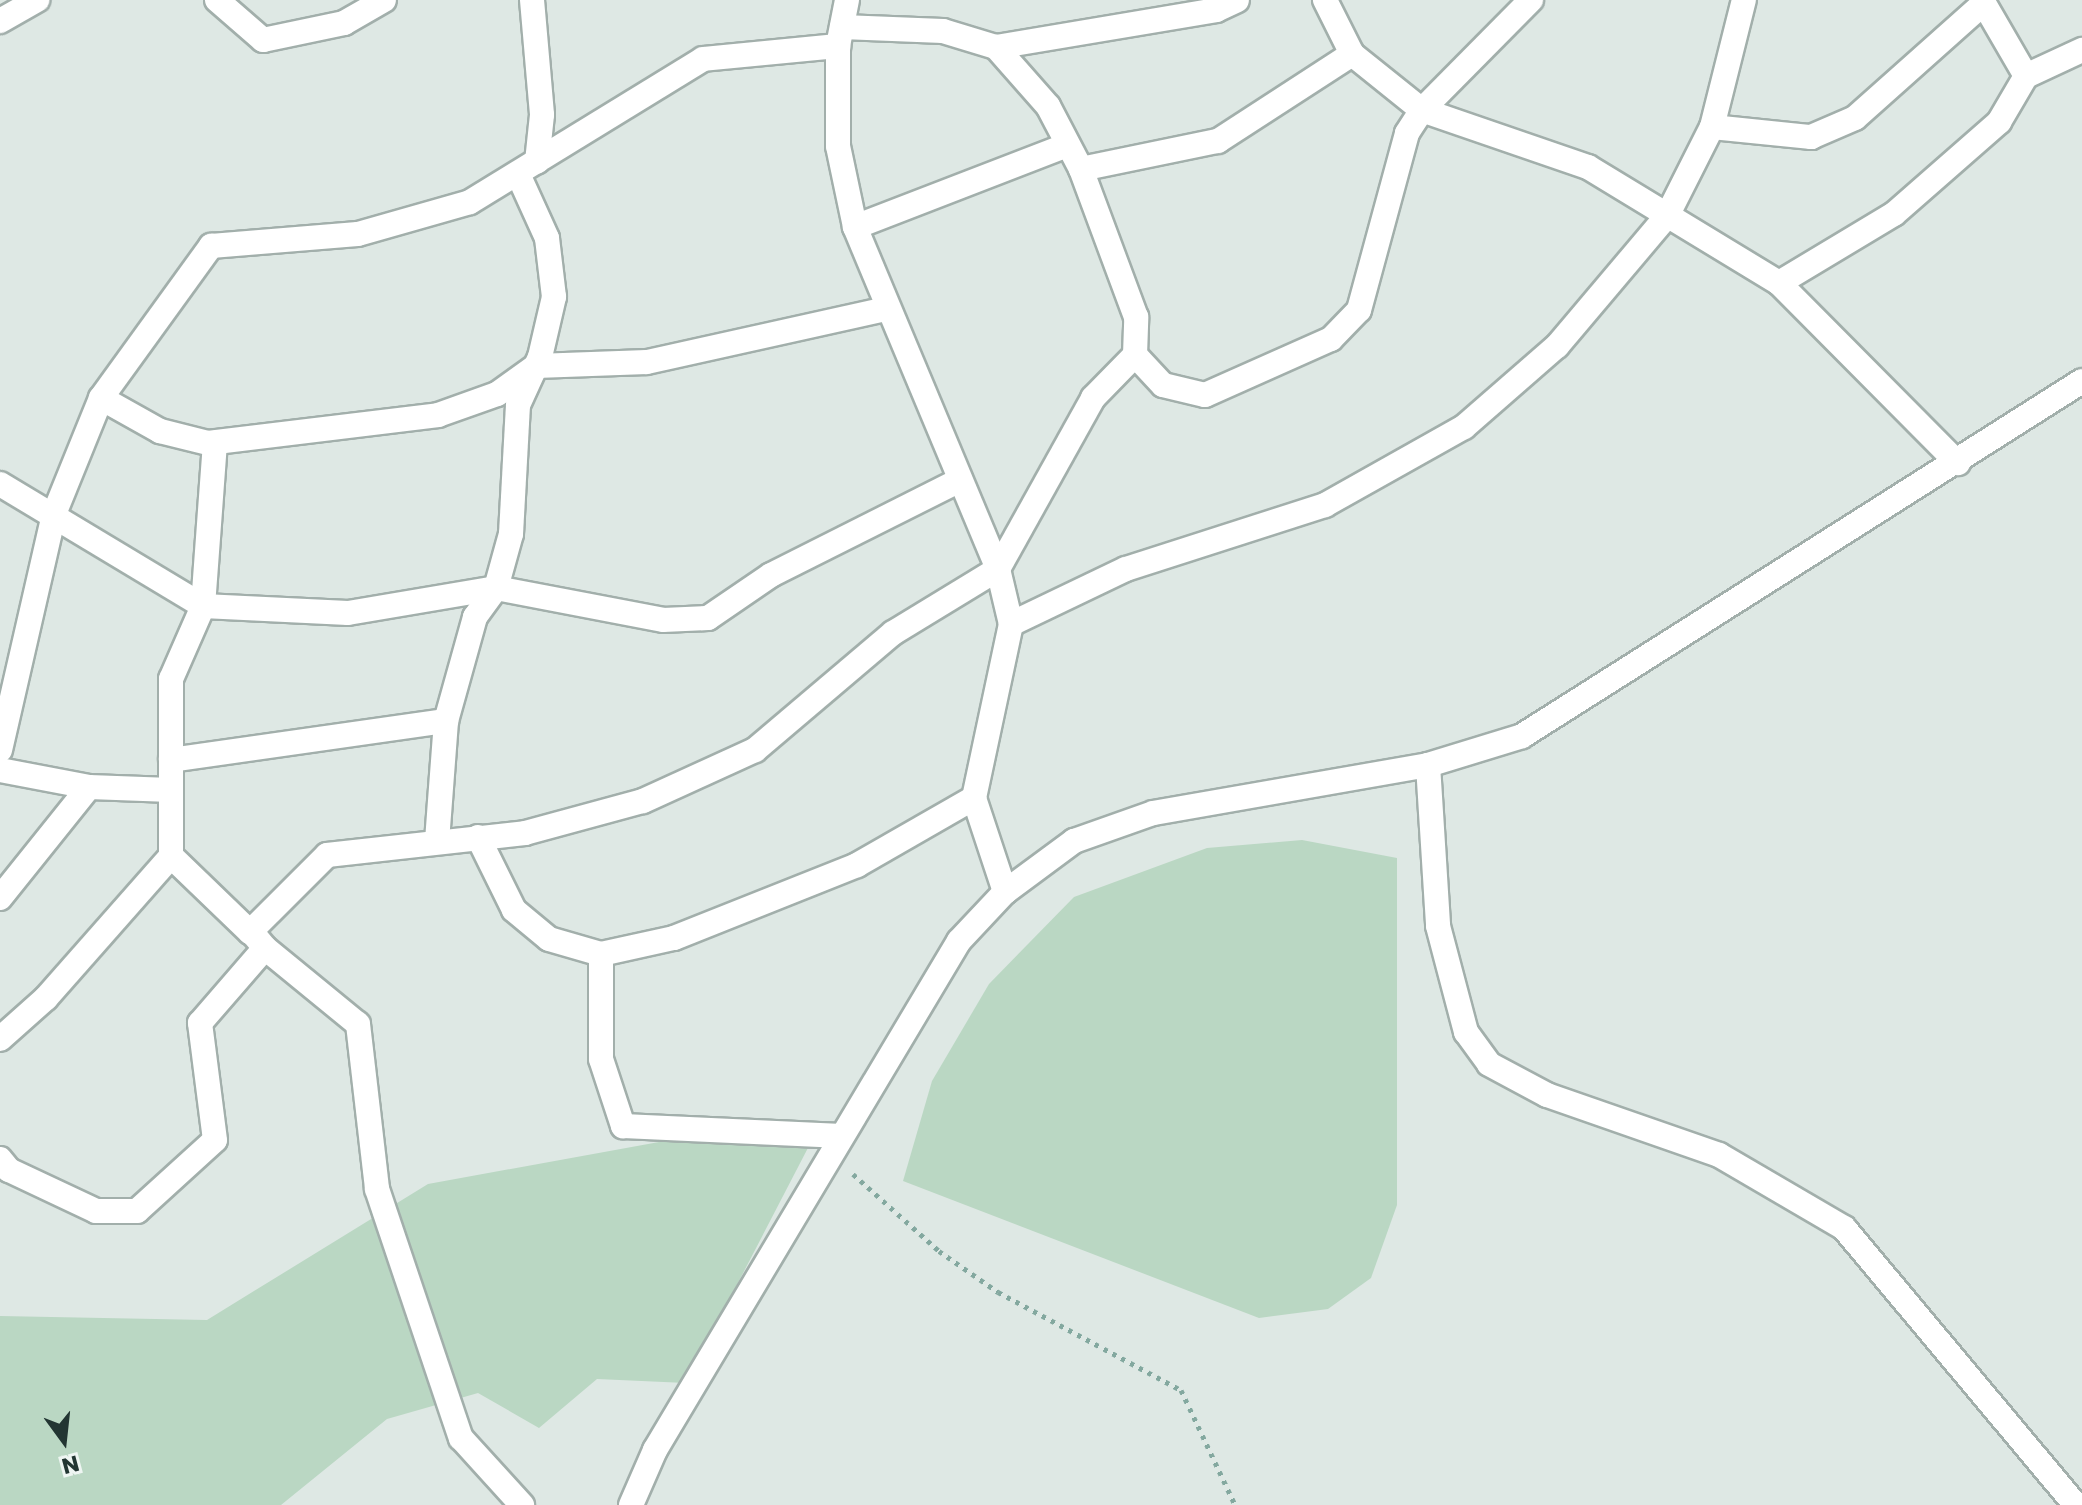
<!DOCTYPE html>
<html>
<head>
<meta charset="utf-8">
<style>
	body { margin:0 }
	#map { position:relative; width:2082px; height:1505px; overflow:hidden; background:#dee8e4; font-family:Poppins,sans-serif }
	div>[style] { position:absolute }
	[style*='--x'] { left:calc(var(--x)*1px); top:calc(var(--y)*1px); width:calc(var(--w)*1px); rotate:calc(var(--a)*1deg) }
	.green>* { inset:0; background:#bad7c3 }
	.path>* { height:5px; margin-top:-2.5px; transform-origin:0; background:repeating-linear-gradient(90deg,#83a89f 0 4px,transparent 0 10px) }
	.roads { filter:drop-shadow(2px 0 #a2afab) drop-shadow(-2px 0 #a2afab) drop-shadow(0 2px #a2afab) drop-shadow(0 -2px #a2afab) }
	.street>* { height:24px; margin:-12px; padding:0 12px; transform-origin:12px; border-radius:12px; background:#fff }
	.secondary>* { height:24px; margin:-12px; padding:0 12px; transform-origin:12px; border-radius:12px; background:#fff }
	span { translate:-50% -50%; white-space:nowrap; text-align:center; line-height:1.15; -webkit-text-stroke:6px #eef5f2; paint-order:stroke }
	.north { position:absolute; left:24px; top:1401px; width:80px; height:80px; -webkit-text-stroke:6px #eef5f2; paint-order:stroke; rotate:165deg; font-size:22px; font-weight:700; line-height:32px; text-align:center; color:#223532 }
	.north::after { content:''; display:block; margin:auto; width:28px; height:36px; background:#223532; clip-path:polygon(50% 0,100% 100%,50% 72%,0 100%) }
</style>
</head>
<body>
<div id="map">
	<div class="green">
		<div style="clip-path:polygon(1302px 840px,1397px 858px,1397px 1205px,1371px 1278px,1328px 1309px,1259px 1318px,903px 1181px,932px 1081px,989px 984px,1074px 897px,1207px 848px)"></div>
		<div style="clip-path:polygon(703px 1134px,810px 1144px,686px 1383px,597px 1379px,539px 1428px,478px 1393px,387px 1419px,281px 1505px,0 1505px,0 1316px,207px 1320px,428px 1184px)"></div>
	</div>
	<div class="path">
		<div style="--x:853;--y:1174;--w:115;--a:41.8"></div>
		<div style="--x:939;--y:1251;--w:72;--a:34.8"></div>
		<div style="--x:998;--y:1292;--w:208;--a:28.2"></div>
		<div style="--x:1181;--y:1390;--w:127;--a:64.8"></div>
	</div>
	<div class="roads">
		<div class="street">
			<div style="--x:217;--y:0;--w:61;--a:41"></div>
			<div style="--x:263;--y:40;--w:83;--a:-11.9"></div>
			<div style="--x:344;--y:23;--w:46;--a:-29.9"></div>
			<div style="--x:532;--y:0;--w:115;--a:85"></div>
			<div style="--x:542;--y:115;--w:47;--a:96.1"></div>
			<div style="--x:847;--y:0;--w:47;--a:101.1"></div>
			<div style="--x:838;--y:46;--w:100;--a:90"></div>
			<div style="--x:838;--y:146;--w:83;--a:78.1"></div>
			<div style="--x:855;--y:227;--w:371;--a:67.3"></div>
			<div style="--x:998;--y:569;--w:57;--a:76.7"></div>
			<div style="--x:1011;--y:624;--w:178;--a:102"></div>
			<div style="--x:974;--y:798;--w:99;--a:71.7"></div>
			<div style="--x:1325;--y:0;--w:60;--a:63.4"></div>
			<div style="--x:1352;--y:54;--w:90;--a:38.7"></div>
			<div style="--x:1422;--y:110;--w:176;--a:19"></div>
			<div style="--x:1588;--y:167;--w:223;--a:31.3"></div>
			<div style="--x:1779;--y:283;--w:254;--a:45.2"></div>
			<div style="--x:0;--y:21;--w:43;--a:-29.6"></div>
			<div style="--x:842;--y:27;--w:101;--a:2.3"></div>
			<div style="--x:943;--y:31;--w:55;--a:16.8"></div>
			<div style="--x:996;--y:47;--w:223;--a:-9.5"></div>
			<div style="--x:1216;--y:10;--w:23;--a:-25"></div>
			<div style="--x:2026;--y:76;--w:62;--a:-24.9"></div>
			<div style="--x:1712;--y:127;--w:100;--a:5.8"></div>
			<div style="--x:1811;--y:137;--w:48;--a:-23.4"></div>
			<div style="--x:1855;--y:118;--w:173;--a:-41.7"></div>
			<div style="--x:1081;--y:169;--w:140;--a:-11.6"></div>
			<div style="--x:1218;--y:141;--w:160;--a:-33"></div>
			<div style="--x:855;--y:227;--w:228;--a:-21.1"></div>
			<div style="--x:1779;--y:283;--w:134;--a:-31"></div>
			<div style="--x:1894;--y:214;--w:140;--a:-41.2"></div>
			<div style="--x:1999;--y:122;--w:53;--a:-59.6"></div>
			<div style="--x:2026;--y:76;--w:88;--a:-120.1"></div>
			<div style="--x:1135;--y:355;--w:41;--a:47"></div>
			<div style="--x:1163;--y:385;--w:43;--a:13.4"></div>
			<div style="--x:1205;--y:395;--w:138;--a:-24"></div>
			<div style="--x:1331;--y:339;--w:40;--a:-46"></div>
			<div style="--x:1359;--y:310;--w:183;--a:-74.8"></div>
			<div style="--x:1407;--y:133;--w:27;--a:-57"></div>
			<div style="--x:1422;--y:110;--w:155;--a:-45.3"></div>
			<div style="--x:101;--y:398;--w:68;--a:29.2"></div>
			<div style="--x:160;--y:431;--w:49;--a:14"></div>
			<div style="--x:208;--y:443;--w:232;--a:-6.9"></div>
			<div style="--x:438;--y:415;--w:63;--a:-19.6"></div>
			<div style="--x:497;--y:394;--w:48;--a:-35.7"></div>
			<div style="--x:536;--y:366;--w:111;--a:-2.1"></div>
			<div style="--x:647;--y:362;--w:246;--a:-12.5"></div>
			<div style="--x:0;--y:484;--w:237;--a:31"></div>
			<div style="--x:203;--y:606;--w:145;--a:2.8"></div>
			<div style="--x:348;--y:613;--w:150;--a:-9.6"></div>
			<div style="--x:496;--y:588;--w:170;--a:10.8"></div>
			<div style="--x:663;--y:620;--w:45;--a:-2.5"></div>
			<div style="--x:708;--y:618;--w:76;--a:-34.3"></div>
			<div style="--x:771;--y:575;--w:209;--a:-26.7"></div>
			<div style="--x:1011;--y:624;--w:127;--a:-25.6"></div>
			<div style="--x:1126;--y:569;--w:209;--a:-17.8"></div>
			<div style="--x:1325;--y:505;--w:159;--a:-29.3"></div>
			<div style="--x:1464;--y:427;--w:123;--a:-41.1"></div>
			<div style="--x:1557;--y:346;--w:170;--a:-49.8"></div>
			<div style="--x:1667;--y:216;--w:100;--a:-63.2"></div>
			<div style="--x:1712;--y:127;--w:131;--a:-75.9"></div>
			<div style="--x:0;--y:750;--w:242;--a:-77.1"></div>
			<div style="--x:54;--y:514;--w:125;--a:-67.9"></div>
			<div style="--x:101;--y:398;--w:188;--a:-54.1"></div>
			<div style="--x:211;--y:246;--w:147;--a:-4.7"></div>
			<div style="--x:358;--y:234;--w:116;--a:-15.9"></div>
			<div style="--x:470;--y:202;--w:273;--a:-31.5"></div>
			<div style="--x:703;--y:59;--w:136;--a:-5.5"></div>
			<div style="--x:171;--y:760;--w:278;--a:-8.1"></div>
			<div style="--x:1428;--y:765;--w:161;--a:86.4"></div>
			<div style="--x:1438;--y:926;--w:110;--a:75.2"></div>
			<div style="--x:1466;--y:1032;--w:39;--a:54"></div>
			<div style="--x:1489;--y:1064;--w:66;--a:28.1"></div>
			<div style="--x:1547;--y:1095;--w:182;--a:19.2"></div>
			<div style="--x:1719;--y:1155;--w:145;--a:30.3"></div>
			<div style="--x:1844;--y:1228;--w:361;--a:50.1"></div>
			<div style="--x:0;--y:770;--w:91;--a:10.8"></div>
			<div style="--x:89;--y:787;--w:82;--a:2.1"></div>
			<div style="--x:478;--y:837;--w:81;--a:63.7"></div>
			<div style="--x:514;--y:910;--w:45;--a:39.6"></div>
			<div style="--x:549;--y:939;--w:54;--a:16.1"></div>
			<div style="--x:601;--y:954;--w:75;--a:-12.4"></div>
			<div style="--x:674;--y:938;--w:197;--a:-21.7"></div>
			<div style="--x:857;--y:865;--w:135;--a:-29.8"></div>
			<div style="--x:437;--y:841;--w:120;--a:-85.7"></div>
			<div style="--x:446;--y:721;--w:108;--a:-74.4"></div>
			<div style="--x:475;--y:617;--w:36;--a:-54"></div>
			<div style="--x:496;--y:588;--w:56;--a:-74.5"></div>
			<div style="--x:511;--y:534;--w:129;--a:-86.9"></div>
			<div style="--x:518;--y:405;--w:53;--a:-65.4"></div>
			<div style="--x:540;--y:357;--w:62;--a:-76.9"></div>
			<div style="--x:554;--y:297;--w:59;--a:-96.8"></div>
			<div style="--x:547;--y:238;--w:70;--a:-114.4"></div>
			<div style="--x:171;--y:856;--w:110;--a:43.9"></div>
			<div style="--x:250;--y:932;--w:109;--a:-45"></div>
			<div style="--x:327;--y:855;--w:199;--a:-6.3"></div>
			<div style="--x:525;--y:833;--w:122;--a:-15.2"></div>
			<div style="--x:643;--y:801;--w:123;--a:-24.5"></div>
			<div style="--x:755;--y:750;--w:181;--a:-40.3"></div>
			<div style="--x:893;--y:633;--w:123;--a:-31.4"></div>
			<div style="--x:998;--y:569;--w:196;--a:-60.9"></div>
			<div style="--x:1093;--y:398;--w:60;--a:-45.7"></div>
			<div style="--x:1135;--y:355;--w:38;--a:-88"></div>
			<div style="--x:1136;--y:317;--w:158;--a:-110.4"></div>
			<div style="--x:1081;--y:169;--w:71;--a:-117.6"></div>
			<div style="--x:1048;--y:106;--w:79;--a:-131.4"></div>
			<div style="--x:0;--y:898;--w:142;--a:-51.3"></div>
			<div style="--x:265;--y:948;--w:120;--a:39.3"></div>
			<div style="--x:358;--y:1024;--w:166;--a:83.4"></div>
			<div style="--x:377;--y:1189;--w:263;--a:71.4"></div>
			<div style="--x:461;--y:1438;--w:91;--a:47.7"></div>
			<div style="--x:601;--y:954;--w:105;--a:90"></div>
			<div style="--x:601;--y:1059;--w:71;--a:71.8"></div>
			<div style="--x:623;--y:1126;--w:219;--a:2.6"></div>
			<div style="--x:0;--y:1039;--w:62;--a:-41.7"></div>
			<div style="--x:46;--y:998;--w:189;--a:-48.6"></div>
			<div style="--x:171;--y:856;--w:177;--a:-90"></div>
			<div style="--x:171;--y:679;--w:80;--a:-66.3"></div>
			<div style="--x:203;--y:606;--w:164;--a:-85.8"></div>
			<div style="--x:0;--y:1159;--w:14;--a:51"></div>
			<div style="--x:9;--y:1170;--w:96;--a:25.2"></div>
			<div style="--x:96;--y:1211;--w:41;--a:0"></div>
			<div style="--x:137;--y:1211;--w:105;--a:-42.3"></div>
			<div style="--x:215;--y:1140;--w:118;--a:-97.3"></div>
			<div style="--x:200;--y:1023;--w:99;--a:-49.1"></div>
			<div style="--x:265;--y:948;--w:16;--a:-130"></div>
		</div>
		<div class="secondary">
			<div style="--x:631;--y:1505;--w:60;--a:-66.4"></div>
			<div style="--x:655;--y:1450;--w:593;--a:-59.15"></div>
			<div style="--x:959;--y:941;--w:67;--a:-46.8"></div>
			<div style="--x:1005;--y:892;--w:86;--a:-36.5"></div>
			<div style="--x:1074;--y:841;--w:84;--a:-19.5"></div>
			<div style="--x:1153;--y:813;--w:279;--a:-9.9"></div>
			<div style="--x:1428;--y:765;--w:98;--a:-17.1"></div>
			<div style="--x:1522;--y:736;--w:663;--a:-32.37"></div>
		</div>
	</div>
	<div class="north">N</div>
</div>
</body>
</html>
